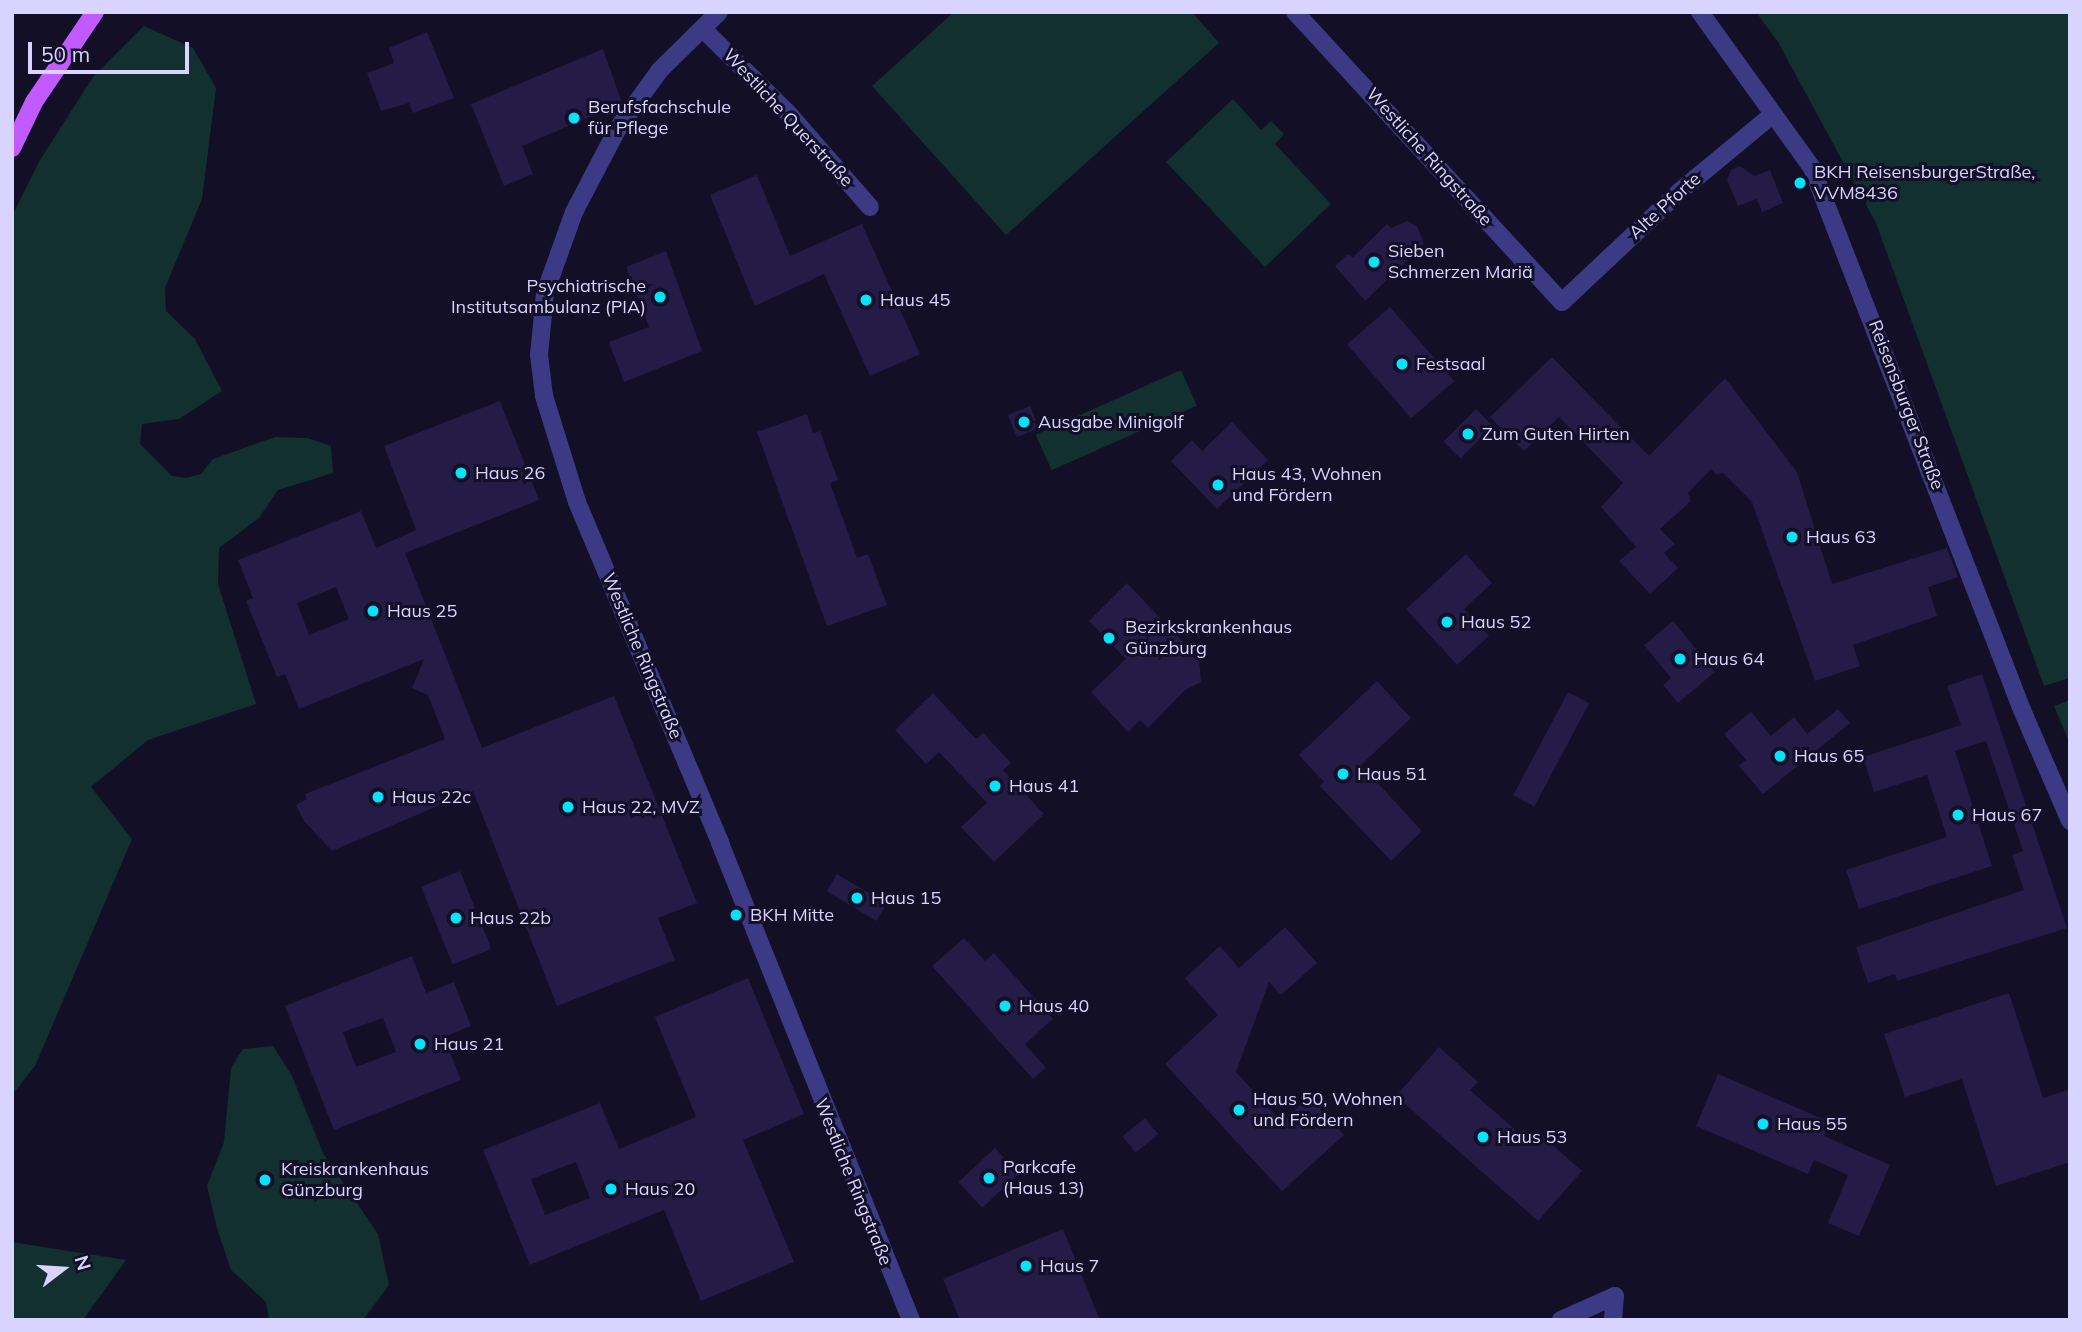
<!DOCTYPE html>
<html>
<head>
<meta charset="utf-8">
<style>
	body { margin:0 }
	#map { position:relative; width:2082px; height:1332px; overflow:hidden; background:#130f26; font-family:Mulish,sans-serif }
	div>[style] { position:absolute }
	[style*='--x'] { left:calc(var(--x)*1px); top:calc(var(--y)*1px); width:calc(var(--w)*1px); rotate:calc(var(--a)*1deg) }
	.green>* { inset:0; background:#12302f; transform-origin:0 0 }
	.building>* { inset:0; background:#241b47; transform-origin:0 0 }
	.minor>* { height:18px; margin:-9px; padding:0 9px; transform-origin:9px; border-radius:9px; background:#3d3a85 }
	.major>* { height:18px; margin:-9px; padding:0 9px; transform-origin:9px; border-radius:9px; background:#c25bff }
	.dots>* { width:19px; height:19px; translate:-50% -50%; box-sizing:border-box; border:4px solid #130f26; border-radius:50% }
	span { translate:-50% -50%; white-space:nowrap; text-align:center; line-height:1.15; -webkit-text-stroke:6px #130f26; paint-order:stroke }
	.poi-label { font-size:18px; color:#d9d4ff }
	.left { translate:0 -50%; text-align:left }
	.right { translate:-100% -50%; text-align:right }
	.street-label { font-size:18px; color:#d9d4ff }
	.frame { position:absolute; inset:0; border:14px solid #d9d4ff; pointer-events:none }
	.north { position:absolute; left:28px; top:1234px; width:70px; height:70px; -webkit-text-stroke:5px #130f26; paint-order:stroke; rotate:73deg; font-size:19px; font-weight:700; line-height:28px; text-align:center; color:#d9d4ff }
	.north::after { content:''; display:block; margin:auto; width:24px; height:32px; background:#d9d4ff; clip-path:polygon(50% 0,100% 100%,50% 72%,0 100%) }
	.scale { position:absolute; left:28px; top:42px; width:161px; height:32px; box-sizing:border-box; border:4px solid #d9d4ff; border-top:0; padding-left:9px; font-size:21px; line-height:24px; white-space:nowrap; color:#d9d4ff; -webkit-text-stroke:5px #130f26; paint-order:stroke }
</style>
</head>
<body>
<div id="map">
	<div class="green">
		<div style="clip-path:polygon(954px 12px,1192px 12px,1219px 43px,1006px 235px,872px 86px)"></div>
		<div style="clip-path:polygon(1756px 12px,2070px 12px,2070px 678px,2044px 686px,1876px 223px,1778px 42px)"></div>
		<div style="clip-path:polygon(144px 26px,193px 48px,216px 88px,202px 199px,165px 288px,166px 311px,195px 339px,222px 391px,179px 419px,142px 424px,140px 444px,172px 476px,186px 478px,201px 474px,213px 459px,275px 437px,307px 438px,331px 446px,333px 473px,278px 490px,259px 518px,219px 548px,218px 584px,256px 704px,148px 740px,91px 787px,132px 839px,35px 1066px,12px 1095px,12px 216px,40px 160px,93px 77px)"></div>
		<div style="clip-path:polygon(1233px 99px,1261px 130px,1271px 121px,1284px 134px,1275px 144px,1331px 204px,1265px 267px,1166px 162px)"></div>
		<div style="left:1181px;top:370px;width:39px;height:159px;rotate:66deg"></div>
		<div style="clip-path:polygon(2070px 700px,2070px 744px,2054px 706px)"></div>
		<div style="clip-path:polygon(273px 1046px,292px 1076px,323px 1153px,378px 1234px,389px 1285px,363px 1320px,269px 1320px,266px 1302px,231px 1270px,217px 1228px,207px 1186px,224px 1142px,231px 1068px,243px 1049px)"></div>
		<div style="clip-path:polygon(12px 1242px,126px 1260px,83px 1320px,12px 1320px)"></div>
	</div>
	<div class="building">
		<div style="clip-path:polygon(427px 32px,454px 98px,413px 113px,409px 103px,381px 111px,367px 73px,394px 63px,389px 48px)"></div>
		<div style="clip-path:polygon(603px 49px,622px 103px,522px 146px,533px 174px,504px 186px,471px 104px)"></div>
		<div style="clip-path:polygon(1740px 166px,1754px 176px,1770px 170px,1783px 203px,1762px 212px,1757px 199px,1738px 206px,1727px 180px,1731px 170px)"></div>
		<div style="clip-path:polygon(757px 175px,790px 256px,862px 224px,920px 354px,870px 376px,824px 274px,755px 306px,710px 195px)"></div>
		<div style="clip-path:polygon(1407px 221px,1417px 226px,1424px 244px,1365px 301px,1335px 266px,1348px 254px,1353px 257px,1387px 224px,1391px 228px)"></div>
		<div style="clip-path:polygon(666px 251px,702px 351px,624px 382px,609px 342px,649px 327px,626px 267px)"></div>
		<div style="left:1390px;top:307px;width:98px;height:57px;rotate:49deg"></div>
		<div style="clip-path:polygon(1552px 357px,1649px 456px,1725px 378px,1797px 472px,1832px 584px,1947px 548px,1958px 577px,1928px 587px,1937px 616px,1853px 645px,1860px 666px,1815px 681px,1752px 502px,1723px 473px,1716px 475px,1711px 469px,1688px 493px,1691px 501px,1660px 529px,1675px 544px,1664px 553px,1678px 568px,1650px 594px,1619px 561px,1636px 547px,1601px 507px,1623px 483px,1559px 417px,1524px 451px,1490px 417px)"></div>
		<div style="clip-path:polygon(evenodd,500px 401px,539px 500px,405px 553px,482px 748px,614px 696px,697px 903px,658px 918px,675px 960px,557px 1006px,473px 791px,332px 851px,304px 821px,296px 805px,307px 799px,305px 794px,445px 739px,428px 695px,412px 688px,424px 659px,299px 709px,285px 674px,277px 677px,246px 601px,253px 598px,238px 560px,361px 511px,376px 548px,416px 530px,384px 446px,500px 401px,336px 587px,349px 619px,309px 635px,297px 603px,336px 587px)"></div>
		<div style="left:1030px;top:406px;width:24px;height:24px;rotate:68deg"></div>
		<div style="left:1476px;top:409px;width:24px;height:46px;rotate:45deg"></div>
		<div style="clip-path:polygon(807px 414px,813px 433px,820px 431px,838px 480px,830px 483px,857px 558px,868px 554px,887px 605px,827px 626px,757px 432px)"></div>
		<div style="clip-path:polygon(1232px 422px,1268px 460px,1217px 509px,1171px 461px,1192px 440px,1202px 451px)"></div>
		<div style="clip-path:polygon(1466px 554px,1492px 583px,1464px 609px,1489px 636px,1457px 665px,1406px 609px)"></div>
		<div style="clip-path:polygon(1127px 583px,1199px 659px,1201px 682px,1185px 690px,1148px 728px,1140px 720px,1128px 732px,1091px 692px,1126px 659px,1089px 621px)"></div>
		<div style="clip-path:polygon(1673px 621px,1715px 672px,1678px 703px,1663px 685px,1671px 678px,1644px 645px)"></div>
		<div style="clip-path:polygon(1982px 674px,2067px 928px,1897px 981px,1895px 974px,1868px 983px,1856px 947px,2024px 890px,2012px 855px,2023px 851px,1986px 741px,1955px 751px,1992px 866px,1859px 909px,1846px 870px,1947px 837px,1927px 775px,1874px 792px,1863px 757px,1961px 725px,1947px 686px)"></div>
		<div style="clip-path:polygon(1377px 681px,1411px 718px,1361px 765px,1422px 831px,1391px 861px,1320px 786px,1324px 782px,1299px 755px)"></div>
		<div style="left:1568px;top:692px;width:24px;height:117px;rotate:28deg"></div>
		<div style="clip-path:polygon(933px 693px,976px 739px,983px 733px,1011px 763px,1003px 770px,1044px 814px,994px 862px,961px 827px,987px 803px,939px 752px,926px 764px,895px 730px)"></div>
		<div style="clip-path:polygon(1838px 709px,1850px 723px,1763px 794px,1739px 766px,1746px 760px,1724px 734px,1751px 712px,1771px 736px,1794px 717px,1807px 734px)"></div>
		<div style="left:460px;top:871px;width:84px;height:42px;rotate:68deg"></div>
		<div style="left:837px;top:874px;width:58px;height:20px;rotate:31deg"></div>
		<div style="clip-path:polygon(1285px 927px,1317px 963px,1281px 995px,1269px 982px,1236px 1072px,1282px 1122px,1309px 1097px,1344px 1135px,1282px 1191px,1165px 1064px,1218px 1015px,1185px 978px,1220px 946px,1239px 968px)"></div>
		<div style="clip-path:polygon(964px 938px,985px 961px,994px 953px,1053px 1019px,1025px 1044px,1046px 1068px,1033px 1079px,932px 966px)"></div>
		<div style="clip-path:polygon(evenodd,412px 956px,426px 993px,454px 982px,471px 1026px,444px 1037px,461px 1080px,334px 1130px,285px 1006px,412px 956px,383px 1018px,396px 1052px,356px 1067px,343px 1032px,383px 1018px)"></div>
		<div style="clip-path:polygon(evenodd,748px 978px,804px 1114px,743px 1140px,794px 1262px,701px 1301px,664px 1210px,530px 1265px,483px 1150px,600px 1103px,619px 1149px,696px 1117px,655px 1017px,748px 978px,576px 1162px,590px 1198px,545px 1215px,531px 1179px,576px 1162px)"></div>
		<div style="clip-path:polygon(2009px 993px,2043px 1098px,2070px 1089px,2070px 1162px,1996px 1186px,1962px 1079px,1905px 1097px,1884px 1034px)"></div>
		<div style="clip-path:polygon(1439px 1047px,1478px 1082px,1470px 1090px,1529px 1142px,1538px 1132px,1582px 1171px,1538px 1221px,1396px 1096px)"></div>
		<div style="clip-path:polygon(1718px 1074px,1830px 1122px,1824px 1136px,1890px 1165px,1859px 1236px,1828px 1223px,1848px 1175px,1814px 1160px,1808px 1174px,1696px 1126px)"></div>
		<div style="left:1145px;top:1118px;width:21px;height:29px;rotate:51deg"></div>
		<div style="left:995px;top:1148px;width:35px;height:50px;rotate:47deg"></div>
		<div style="clip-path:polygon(1063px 1229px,1100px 1320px,960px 1320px,943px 1279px)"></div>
	</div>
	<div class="minor">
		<div style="--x:719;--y:12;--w:83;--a:135.5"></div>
		<div style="--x:660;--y:70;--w:72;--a:125.9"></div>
		<div style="--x:618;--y:128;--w:95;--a:117.6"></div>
		<div style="--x:574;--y:212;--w:86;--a:109.7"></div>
		<div style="--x:545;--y:293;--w:62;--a:95.5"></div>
		<div style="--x:539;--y:355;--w:41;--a:83"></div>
		<div style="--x:544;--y:396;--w:111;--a:72.7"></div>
		<div style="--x:577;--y:502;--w:370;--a:67.2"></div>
		<div style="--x:720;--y:843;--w:514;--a:68.18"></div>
		<div style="--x:1295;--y:12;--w:394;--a:47.4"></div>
		<div style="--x:1562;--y:302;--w:161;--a:-43.2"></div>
		<div style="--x:1679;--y:192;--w:121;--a:-39.6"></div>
		<div style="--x:1700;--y:12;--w:192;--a:54.3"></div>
		<div style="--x:1812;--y:168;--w:581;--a:68.82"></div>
		<div style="--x:2022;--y:710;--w:121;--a:66.6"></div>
		<div style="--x:704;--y:30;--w:117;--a:44.7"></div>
		<div style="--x:787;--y:112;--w:126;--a:48.9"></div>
		<div style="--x:1561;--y:1320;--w:59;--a:-24"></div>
		<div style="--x:1615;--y:1296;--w:24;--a:95"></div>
	</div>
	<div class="major">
		<div style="--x:12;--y:148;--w:51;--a:-64.4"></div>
		<div style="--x:34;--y:102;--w:109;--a:-55.9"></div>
	</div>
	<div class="dots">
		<div style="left:574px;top:118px;background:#00e5ff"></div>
		<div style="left:1800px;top:183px;background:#00e5ff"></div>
		<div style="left:1374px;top:262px;background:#00e5ff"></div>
		<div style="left:660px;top:297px;background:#00e5ff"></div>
		<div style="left:866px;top:300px;background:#00e5ff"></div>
		<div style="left:1402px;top:364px;background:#00e5ff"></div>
		<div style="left:1024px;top:422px;background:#00e5ff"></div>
		<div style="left:1468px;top:434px;background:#00e5ff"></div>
		<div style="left:461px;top:473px;background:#00e5ff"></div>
		<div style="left:1218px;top:485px;background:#00e5ff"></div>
		<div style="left:1792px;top:537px;background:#00e5ff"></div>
		<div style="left:373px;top:611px;background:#00e5ff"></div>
		<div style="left:1447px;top:622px;background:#00e5ff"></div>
		<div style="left:1109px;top:638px;background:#00e5ff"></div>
		<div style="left:1680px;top:659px;background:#00e5ff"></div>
		<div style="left:1780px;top:756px;background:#00e5ff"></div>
		<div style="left:1343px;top:774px;background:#00e5ff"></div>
		<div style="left:995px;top:786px;background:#00e5ff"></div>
		<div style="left:378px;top:797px;background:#00e5ff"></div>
		<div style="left:568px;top:807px;background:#00e5ff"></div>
		<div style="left:1958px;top:815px;background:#00e5ff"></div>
		<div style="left:857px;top:898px;background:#00e5ff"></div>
		<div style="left:736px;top:915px;background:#00e5ff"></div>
		<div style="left:456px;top:918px;background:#00e5ff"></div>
		<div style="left:1005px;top:1006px;background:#00e5ff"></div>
		<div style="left:420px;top:1044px;background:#00e5ff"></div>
		<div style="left:1239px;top:1110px;background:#00e5ff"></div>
		<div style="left:1763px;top:1124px;background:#00e5ff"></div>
		<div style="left:1483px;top:1137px;background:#00e5ff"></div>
		<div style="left:989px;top:1178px;background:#00e5ff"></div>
		<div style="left:265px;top:1180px;background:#00e5ff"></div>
		<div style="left:611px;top:1189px;background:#00e5ff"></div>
		<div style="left:1026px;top:1266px;background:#00e5ff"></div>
	</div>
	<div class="poi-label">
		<span class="left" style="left:588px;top:118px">Berufsfachschule<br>für Pflege</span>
		<span class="left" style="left:1814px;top:183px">BKH ReisensburgerStraße,<br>VVM8436</span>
		<span class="left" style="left:1388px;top:262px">Sieben<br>Schmerzen Mariä</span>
		<span class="right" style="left:646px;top:297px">Psychiatrische<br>Institutsambulanz (PIA)</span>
		<span class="left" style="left:880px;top:300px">Haus 45</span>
		<span class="left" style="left:1416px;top:364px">Festsaal</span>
		<span class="left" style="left:1038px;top:422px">Ausgabe Minigolf</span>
		<span class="left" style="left:1482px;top:434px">Zum Guten Hirten</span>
		<span class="left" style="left:475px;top:473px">Haus 26</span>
		<span class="left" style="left:1232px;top:485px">Haus 43, Wohnen<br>und Fördern</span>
		<span class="left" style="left:1806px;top:537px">Haus 63</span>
		<span class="left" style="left:387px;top:611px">Haus 25</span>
		<span class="left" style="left:1461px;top:622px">Haus 52</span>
		<span class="left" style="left:1125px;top:638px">Bezirkskrankenhaus<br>Günzburg</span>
		<span class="left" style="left:1694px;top:659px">Haus 64</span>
		<span class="left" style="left:1794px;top:756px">Haus 65</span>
		<span class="left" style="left:1357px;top:774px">Haus 51</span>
		<span class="left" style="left:1009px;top:786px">Haus 41</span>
		<span class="left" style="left:392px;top:797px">Haus 22c</span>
		<span class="left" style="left:582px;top:807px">Haus 22, MVZ</span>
		<span class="left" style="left:1972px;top:815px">Haus 67</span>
		<span class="left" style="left:871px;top:898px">Haus 15</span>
		<span class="left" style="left:750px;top:915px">BKH Mitte</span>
		<span class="left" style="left:470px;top:918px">Haus 22b</span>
		<span class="left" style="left:1019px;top:1006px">Haus 40</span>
		<span class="left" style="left:434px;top:1044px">Haus 21</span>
		<span class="left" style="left:1253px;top:1110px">Haus 50, Wohnen<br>und Fördern</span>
		<span class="left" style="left:1777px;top:1124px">Haus 55</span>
		<span class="left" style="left:1497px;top:1137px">Haus 53</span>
		<span class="left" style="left:1003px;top:1178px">Parkcafe<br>(Haus 13)</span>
		<span class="left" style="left:281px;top:1180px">Kreiskrankenhaus<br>Günzburg</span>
		<span class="left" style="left:625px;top:1189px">Haus 20</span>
		<span class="left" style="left:1040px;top:1266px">Haus 7</span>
	</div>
	<div class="street-label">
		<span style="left:788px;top:118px;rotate:47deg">Westliche Querstraße</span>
		<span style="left:1429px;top:157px;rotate:48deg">Westliche Ringstraße</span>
		<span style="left:1665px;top:206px;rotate:-42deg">Alte Pforte</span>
		<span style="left:1906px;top:405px;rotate:69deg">Reisensburger Straße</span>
		<span style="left:642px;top:656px;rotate:67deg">Westliche Ringstraße</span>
		<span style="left:853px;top:1182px;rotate:68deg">Westliche Ringstraße</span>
	</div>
	<div class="frame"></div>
	<div class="north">N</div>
	<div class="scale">50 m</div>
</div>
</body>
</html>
